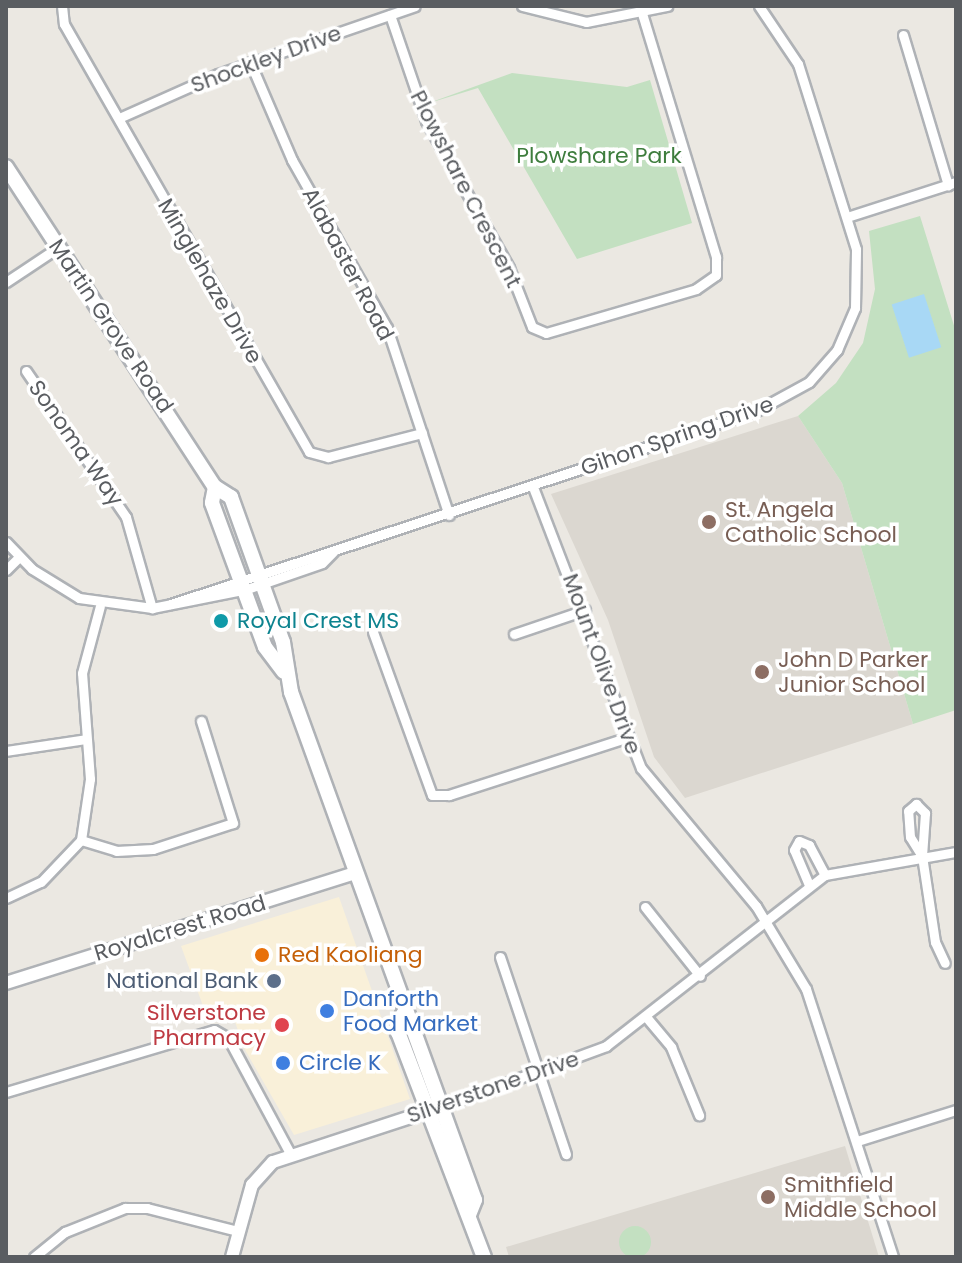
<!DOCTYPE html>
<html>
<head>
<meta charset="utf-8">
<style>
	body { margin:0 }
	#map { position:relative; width:962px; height:1263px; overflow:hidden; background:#ebe8e2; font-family:Poppins,sans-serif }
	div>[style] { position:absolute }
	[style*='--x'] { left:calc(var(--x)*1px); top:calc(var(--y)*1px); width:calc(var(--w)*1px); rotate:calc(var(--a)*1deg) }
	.commercial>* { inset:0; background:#f9f0d9 }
	.education>* { inset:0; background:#dbd7d0 }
	.green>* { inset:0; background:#c3e0c1 }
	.round { border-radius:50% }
	.water>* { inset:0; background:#a8d8f5; transform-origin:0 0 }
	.roads { filter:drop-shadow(2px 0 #afb2b6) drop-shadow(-2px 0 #afb2b6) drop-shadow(0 2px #afb2b6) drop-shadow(0 -2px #afb2b6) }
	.minor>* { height:9px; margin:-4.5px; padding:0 4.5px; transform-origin:4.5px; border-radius:4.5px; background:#fff }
	.tertiary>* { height:12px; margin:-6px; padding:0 6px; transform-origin:6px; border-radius:6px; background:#fff }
	.secondary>* { height:14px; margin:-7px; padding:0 7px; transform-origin:7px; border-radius:7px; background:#fff }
	.dots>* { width:22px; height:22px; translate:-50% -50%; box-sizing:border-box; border:4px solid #fff; border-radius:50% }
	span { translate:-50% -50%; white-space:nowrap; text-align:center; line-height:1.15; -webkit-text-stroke:7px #fff; paint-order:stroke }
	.street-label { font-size:22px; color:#5a5d61 }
	.park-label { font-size:22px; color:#3e7d3d }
	.education-label { font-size:22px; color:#785e54 }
	.left { translate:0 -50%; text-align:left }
	.culture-label { font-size:22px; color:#0d838f }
	.food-label { font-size:22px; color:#c56008 }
	.service-label { font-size:22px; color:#4e5e75 }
	.right { translate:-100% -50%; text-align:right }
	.shop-label { font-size:22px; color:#366cbe }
	.health-label { font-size:22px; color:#be3a42 }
	.frame { position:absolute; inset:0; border:8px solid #5a5d61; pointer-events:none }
</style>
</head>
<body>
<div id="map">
	<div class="commercial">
		<div style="clip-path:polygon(339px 897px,410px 1099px,294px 1135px,244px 1048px,233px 1016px,206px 1014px,181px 946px)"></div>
	</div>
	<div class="education">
		<div style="clip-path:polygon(798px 416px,842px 483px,913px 724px,685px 798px,654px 757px,608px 620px,551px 494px)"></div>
		<div style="clip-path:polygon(845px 1146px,879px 1257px,509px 1257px,506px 1247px)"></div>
	</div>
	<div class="green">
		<div style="clip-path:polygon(512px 73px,627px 87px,650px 80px,692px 223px,577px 259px,478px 88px,426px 104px)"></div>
		<div style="clip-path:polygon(920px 216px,956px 332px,956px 710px,913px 724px,842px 483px,798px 416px,836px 383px,863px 343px,875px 289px,869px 231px)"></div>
		<div class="round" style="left:619px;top:1226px;width:32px;height:32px"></div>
	</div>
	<div class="water">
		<div style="left:924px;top:294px;width:56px;height:34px;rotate:72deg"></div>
	</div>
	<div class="roads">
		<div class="minor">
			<div style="--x:62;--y:6;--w:18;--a:84"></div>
			<div style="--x:64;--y:24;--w:493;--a:60.2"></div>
			<div style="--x:309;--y:452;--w:20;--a:15"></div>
			<div style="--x:328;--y:457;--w:97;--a:-14.3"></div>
			<div style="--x:522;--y:6;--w:66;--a:14"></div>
			<div style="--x:586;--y:22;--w:83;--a:-11.2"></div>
			<div style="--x:390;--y:15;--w:112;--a:71.2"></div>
			<div style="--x:426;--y:121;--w:169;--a:60.5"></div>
			<div style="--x:509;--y:268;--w:63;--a:68.7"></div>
			<div style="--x:532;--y:327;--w:15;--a:23"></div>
			<div style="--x:546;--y:333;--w:156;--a:-16.3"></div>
			<div style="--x:696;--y:289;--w:24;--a:-35"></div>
			<div style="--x:716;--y:275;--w:18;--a:-90"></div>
			<div style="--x:716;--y:257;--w:254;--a:-106.9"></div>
			<div style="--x:903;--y:35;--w:157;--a:73.3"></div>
			<div style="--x:250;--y:62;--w:107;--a:66.8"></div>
			<div style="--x:292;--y:160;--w:193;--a:60.5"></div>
			<div style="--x:387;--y:328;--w:197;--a:71.7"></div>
			<div style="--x:119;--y:118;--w:108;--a:-24"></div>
			<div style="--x:218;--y:74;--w:208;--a:-19"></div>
			<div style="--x:847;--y:217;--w:114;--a:-17.8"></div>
			<div style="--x:6;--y:282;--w:61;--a:-33.7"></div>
			<div style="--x:26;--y:371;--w:177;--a:55.6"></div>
			<div style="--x:126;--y:517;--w:95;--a:74.1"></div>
			<div style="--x:533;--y:487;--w:301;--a:69"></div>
			<div style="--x:641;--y:768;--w:180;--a:50.2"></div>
			<div style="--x:756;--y:906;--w:97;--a:58.9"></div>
			<div style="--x:806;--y:989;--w:282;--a:72"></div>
			<div style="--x:6;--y:542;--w:37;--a:46"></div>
			<div style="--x:32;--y:569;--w:55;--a:31.7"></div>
			<div style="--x:79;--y:598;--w:74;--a:7.8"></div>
			<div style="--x:152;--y:608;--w:97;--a:-11.3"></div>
			<div style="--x:247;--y:589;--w:79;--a:-19.1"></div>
			<div style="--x:322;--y:563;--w:16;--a:-45"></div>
			<div style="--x:6;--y:570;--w:17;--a:-45"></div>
			<div style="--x:171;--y:604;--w:616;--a:-18.26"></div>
			<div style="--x:756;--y:411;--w:60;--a:-28.7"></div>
			<div style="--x:809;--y:382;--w:43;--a:-48.8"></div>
			<div style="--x:837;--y:350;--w:46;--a:-66.8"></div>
			<div style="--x:855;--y:308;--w:59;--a:-89"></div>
			<div style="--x:856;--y:249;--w:194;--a:-107.4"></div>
			<div style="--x:798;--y:64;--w:70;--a:-123.9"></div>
			<div style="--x:373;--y:632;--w:173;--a:70.1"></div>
			<div style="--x:432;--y:795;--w:17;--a:0"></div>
			<div style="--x:449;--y:795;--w:186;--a:-17.9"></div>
			<div style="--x:514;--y:634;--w:75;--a:-18.7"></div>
			<div style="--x:6;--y:751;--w:81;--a:-8.5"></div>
			<div style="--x:916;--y:804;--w:13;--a:45"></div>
			<div style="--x:925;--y:813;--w:43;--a:94"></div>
			<div style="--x:922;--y:856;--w:22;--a:-122"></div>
			<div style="--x:910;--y:837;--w:26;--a:-94"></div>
			<div style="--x:908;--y:811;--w:11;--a:-41"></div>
			<div style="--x:81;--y:840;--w:37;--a:17"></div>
			<div style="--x:116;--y:851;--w:37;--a:-3"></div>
			<div style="--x:153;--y:849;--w:84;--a:-18"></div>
			<div style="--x:233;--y:823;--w:107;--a:-107.4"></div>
			<div style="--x:922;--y:856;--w:87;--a:81.4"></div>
			<div style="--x:935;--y:942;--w:23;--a:65"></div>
			<div style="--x:809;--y:885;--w:38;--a:-113"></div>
			<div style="--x:794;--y:850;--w:10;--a:-61"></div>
			<div style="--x:799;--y:841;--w:11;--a:22"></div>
			<div style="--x:809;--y:845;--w:34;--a:62"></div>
			<div style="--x:6;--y:898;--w:38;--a:-25"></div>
			<div style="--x:41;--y:882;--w:58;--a:-46.4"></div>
			<div style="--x:81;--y:840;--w:62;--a:-81.6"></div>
			<div style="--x:90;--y:779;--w:106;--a:-94.3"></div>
			<div style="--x:82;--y:673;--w:69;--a:-75"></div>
			<div style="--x:645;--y:907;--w:88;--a:51.4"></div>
			<div style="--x:500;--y:957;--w:208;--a:71.5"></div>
			<div style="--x:647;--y:1018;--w:38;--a:50"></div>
			<div style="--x:671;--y:1047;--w:74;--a:67.6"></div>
			<div style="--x:6;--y:1092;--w:217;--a:-16.6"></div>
			<div style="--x:214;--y:1030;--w:16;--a:30"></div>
			<div style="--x:228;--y:1038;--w:131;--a:61.7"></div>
			<div style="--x:443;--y:1106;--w:174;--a:-20.2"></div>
			<div style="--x:606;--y:1046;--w:278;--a:-38"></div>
			<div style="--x:825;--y:875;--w:133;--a:-10"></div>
			<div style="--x:857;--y:1141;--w:104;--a:-17.4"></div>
			<div style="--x:34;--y:1257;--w:40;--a:-39"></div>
			<div style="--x:65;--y:1232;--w:65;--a:-21.8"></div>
			<div style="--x:125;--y:1208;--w:22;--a:0"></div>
			<div style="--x:147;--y:1208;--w:94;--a:14.2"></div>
		</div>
		<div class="tertiary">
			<div style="--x:6;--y:983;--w:365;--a:-17.5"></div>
			<div style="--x:232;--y:1257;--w:75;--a:-74.5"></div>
			<div style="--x:252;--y:1185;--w:31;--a:-48"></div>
			<div style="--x:273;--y:1162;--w:170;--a:-18.1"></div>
		</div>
		<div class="secondary">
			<div style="--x:6;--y:167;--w:382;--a:56.9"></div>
			<div style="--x:215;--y:487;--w:19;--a:32"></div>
			<div style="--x:231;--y:497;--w:154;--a:70.3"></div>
			<div style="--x:283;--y:642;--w:51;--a:80.9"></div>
			<div style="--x:291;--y:692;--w:540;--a:70.09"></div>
			<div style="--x:475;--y:1200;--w:16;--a:112"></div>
			<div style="--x:215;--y:487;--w:16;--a:101"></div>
			<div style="--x:212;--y:503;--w:153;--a:69.8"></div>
			<div style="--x:265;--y:647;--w:31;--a:53"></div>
			<div style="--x:403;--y:1014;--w:19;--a:106"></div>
			<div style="--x:398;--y:1032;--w:241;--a:69.1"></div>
		</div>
	</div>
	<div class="dots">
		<div style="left:709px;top:522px;background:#8d6e63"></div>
		<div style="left:221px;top:621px;background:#0f9aa8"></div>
		<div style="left:762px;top:672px;background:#8d6e63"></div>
		<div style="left:262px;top:955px;background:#e8710a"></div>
		<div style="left:274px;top:981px;background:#5c6f8a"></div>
		<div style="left:327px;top:1011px;background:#3f7fe0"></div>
		<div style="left:282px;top:1025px;background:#e0444e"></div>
		<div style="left:283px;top:1063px;background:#3f7fe0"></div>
		<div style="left:768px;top:1197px;background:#8d6e63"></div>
	</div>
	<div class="street-label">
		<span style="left:266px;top:59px;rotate:-20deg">Shockley Drive</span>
		<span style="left:466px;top:189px;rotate:63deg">Plowshare Crescent</span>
		<span style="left:348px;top:264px;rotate:62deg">Alabaster Road</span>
		<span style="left:210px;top:281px;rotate:60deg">Minglehaze Drive</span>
		<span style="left:111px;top:326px;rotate:56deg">Martin Grove Road</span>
		<span style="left:677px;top:436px;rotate:-19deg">Gihon Spring Drive</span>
		<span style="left:76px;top:443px;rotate:55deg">Sonoma Way</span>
		<span style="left:602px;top:664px;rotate:70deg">Mount Olive Drive</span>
		<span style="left:180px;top:928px;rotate:-17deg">Royalcrest Road</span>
		<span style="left:493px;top:1087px;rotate:-19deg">Silverstone Drive</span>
	</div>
	<div class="park-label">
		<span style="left:599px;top:156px">Plowshare Park</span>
	</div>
	<div class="education-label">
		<span class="left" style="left:725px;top:522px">St. Angela<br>Catholic School</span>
		<span class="left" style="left:778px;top:672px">John D Parker<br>Junior School</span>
		<span class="left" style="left:784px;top:1197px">Smithfield<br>Middle School</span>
	</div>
	<div class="culture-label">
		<span class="left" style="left:237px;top:621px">Royal Crest MS</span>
	</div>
	<div class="food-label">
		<span class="left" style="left:278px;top:955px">Red Kaoliang</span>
	</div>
	<div class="service-label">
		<span class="right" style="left:258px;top:981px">National Bank</span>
	</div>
	<div class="shop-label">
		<span class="left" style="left:343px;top:1011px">Danforth<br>Food Market</span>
		<span class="left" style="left:299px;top:1063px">Circle K</span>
	</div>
	<div class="health-label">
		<span class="right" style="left:266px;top:1025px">Silverstone<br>Pharmacy</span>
	</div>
	<div class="frame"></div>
</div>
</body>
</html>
